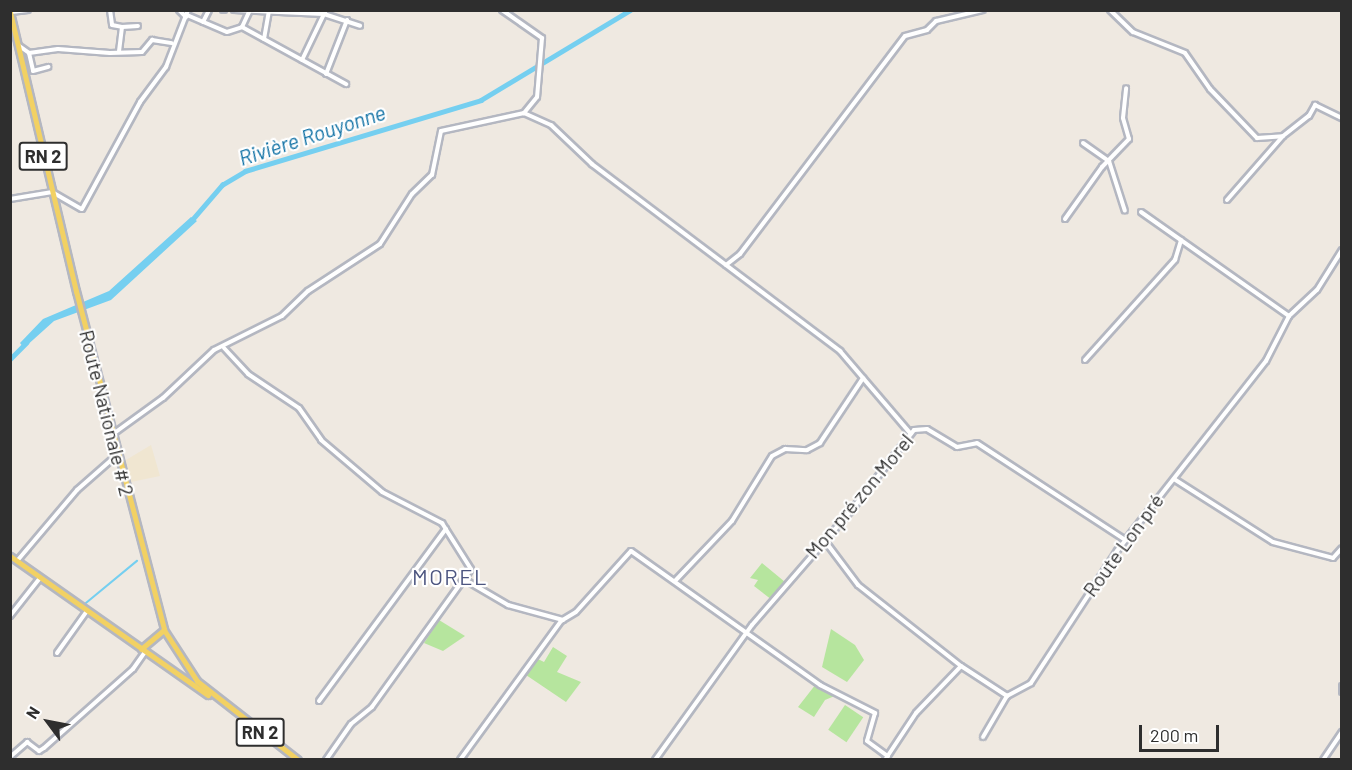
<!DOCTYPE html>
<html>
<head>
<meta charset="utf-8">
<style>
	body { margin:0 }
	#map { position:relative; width:1352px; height:770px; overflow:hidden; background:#efe9e1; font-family:Barlow,sans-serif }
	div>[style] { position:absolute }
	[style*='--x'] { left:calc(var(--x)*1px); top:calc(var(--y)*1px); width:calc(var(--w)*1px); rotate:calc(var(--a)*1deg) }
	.education>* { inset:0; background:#f0e6d1 }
	.green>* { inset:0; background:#b6e59e; transform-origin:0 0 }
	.water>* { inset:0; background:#75cff0 }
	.stream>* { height:1.5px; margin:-0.75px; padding:0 0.75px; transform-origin:0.75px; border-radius:0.75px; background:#75cff0 }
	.river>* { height:4.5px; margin:-2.25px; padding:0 2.25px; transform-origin:2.25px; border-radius:2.25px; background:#75cff0 }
	.roads { filter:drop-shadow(2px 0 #b4b7c1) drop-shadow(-2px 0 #b4b7c1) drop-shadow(0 2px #b4b7c1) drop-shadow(0 -2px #b4b7c1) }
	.minor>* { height:4px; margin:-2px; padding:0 2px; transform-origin:2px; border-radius:2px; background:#fff }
	.major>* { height:5px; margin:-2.5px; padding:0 2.5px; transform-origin:2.5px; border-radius:2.5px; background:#f2d163 }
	span { translate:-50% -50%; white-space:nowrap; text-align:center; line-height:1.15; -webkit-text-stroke:4.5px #fff; paint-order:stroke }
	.shield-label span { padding:2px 4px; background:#fff; border:2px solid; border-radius:4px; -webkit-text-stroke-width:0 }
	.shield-label { font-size:18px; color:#2e2e2e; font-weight:700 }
	.street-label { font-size:20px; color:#2e2e2e }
	.water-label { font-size:21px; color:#0d6fa3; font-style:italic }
	.quarter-label { font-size:22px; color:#4d5680; letter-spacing:1.5px }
	.frame { position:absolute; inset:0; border:12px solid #2e2e2e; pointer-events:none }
	.north { position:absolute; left:18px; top:692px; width:60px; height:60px; -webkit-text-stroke:4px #fff; paint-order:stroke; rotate:302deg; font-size:16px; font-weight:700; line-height:24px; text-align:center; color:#2e2e2e }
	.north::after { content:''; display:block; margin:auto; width:21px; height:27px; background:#2e2e2e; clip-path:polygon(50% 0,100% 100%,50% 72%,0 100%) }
	.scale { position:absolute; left:1139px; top:725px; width:80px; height:27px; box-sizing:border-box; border:3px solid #2e2e2e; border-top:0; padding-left:8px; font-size:18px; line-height:21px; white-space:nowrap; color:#2e2e2e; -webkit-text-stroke:4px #fff; paint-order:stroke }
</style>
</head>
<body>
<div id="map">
	<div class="education">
		<div style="clip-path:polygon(151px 445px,160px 476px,131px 482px,126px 460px)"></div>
	</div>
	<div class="green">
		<div style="clip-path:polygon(762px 563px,785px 582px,772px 600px,754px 586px,758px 580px,750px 578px)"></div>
		<div style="clip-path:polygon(439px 620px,465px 636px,443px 651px,424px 643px)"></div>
		<div style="clip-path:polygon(831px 629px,855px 645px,864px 660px,847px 682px,822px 667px)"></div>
		<div style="clip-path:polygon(553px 647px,567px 656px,557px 672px,581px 682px,566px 702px,526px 675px,538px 659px,544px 662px)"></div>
		<div style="clip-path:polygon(816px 684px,837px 695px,825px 700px,814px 717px,798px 707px)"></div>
		<div style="left:845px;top:705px;width:22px;height:30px;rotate:34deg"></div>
	</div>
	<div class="water">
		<div style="clip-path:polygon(191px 217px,197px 221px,111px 300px,54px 321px,24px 348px,20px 343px,43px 319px,109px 291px)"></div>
	</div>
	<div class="stream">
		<div style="--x:86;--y:603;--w:66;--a:-39.5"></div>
	</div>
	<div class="river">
		<div style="--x:191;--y:221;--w:48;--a:-49.3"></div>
		<div style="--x:222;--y:185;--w:27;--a:-31"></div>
		<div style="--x:245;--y:171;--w:246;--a:-16.7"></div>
		<div style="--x:481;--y:100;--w:174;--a:-31.1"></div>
		<div style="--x:10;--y:359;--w:23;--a:-45"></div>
	</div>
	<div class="roads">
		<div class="minor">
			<div style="--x:110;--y:10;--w:15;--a:82"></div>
			<div style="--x:112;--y:25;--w:10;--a:11"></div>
			<div style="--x:122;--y:27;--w:25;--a:97"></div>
			<div style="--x:179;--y:10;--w:10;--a:45"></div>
			<div style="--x:223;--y:10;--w:1;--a:0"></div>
			<div style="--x:234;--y:10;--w:90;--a:2.5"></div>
			<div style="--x:324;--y:14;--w:38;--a:18"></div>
			<div style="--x:502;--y:10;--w:49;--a:35"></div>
			<div style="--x:542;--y:38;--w:59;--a:94.8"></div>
			<div style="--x:537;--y:97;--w:21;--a:129"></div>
			<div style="--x:1110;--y:10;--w:32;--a:44"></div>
			<div style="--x:1133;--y:32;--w:56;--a:22"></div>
			<div style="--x:1185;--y:53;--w:44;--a:55.2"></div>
			<div style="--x:1210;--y:89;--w:68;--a:46.2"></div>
			<div style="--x:1257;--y:138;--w:26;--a:-4"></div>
			<div style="--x:1283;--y:136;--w:33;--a:-38"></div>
			<div style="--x:1309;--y:116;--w:13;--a:-61"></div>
			<div style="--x:1315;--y:105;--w:30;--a:26"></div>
			<div style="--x:11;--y:12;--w:17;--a:-7"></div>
			<div style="--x:187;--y:15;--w:43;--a:23"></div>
			<div style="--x:227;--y:32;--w:16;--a:-18"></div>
			<div style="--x:242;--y:27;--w:17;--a:-65"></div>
			<div style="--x:203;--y:22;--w:13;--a:-63"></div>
			<div style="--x:122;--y:27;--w:16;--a:-4"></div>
			<div style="--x:242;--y:27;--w:119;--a:28.7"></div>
			<div style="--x:264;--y:39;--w:29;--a:-80"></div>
			<div style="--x:18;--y:45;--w:14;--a:36"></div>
			<div style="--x:29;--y:53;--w:29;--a:-8"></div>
			<div style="--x:58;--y:49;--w:52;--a:4.4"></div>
			<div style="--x:110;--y:53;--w:32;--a:-2"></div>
			<div style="--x:142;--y:52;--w:16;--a:-50"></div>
			<div style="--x:152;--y:40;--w:20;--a:9"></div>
			<div style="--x:29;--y:53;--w:18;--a:77"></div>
			<div style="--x:33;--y:71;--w:16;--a:-15"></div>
			<div style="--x:302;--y:60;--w:55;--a:-64.4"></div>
			<div style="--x:326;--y:74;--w:58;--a:-68.7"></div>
			<div style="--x:1083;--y:143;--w:32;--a:35"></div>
			<div style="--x:1109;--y:161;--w:52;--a:72.3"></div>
			<div style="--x:10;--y:199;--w:43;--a:-9.5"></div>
			<div style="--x:52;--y:192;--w:34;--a:30"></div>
			<div style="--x:82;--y:209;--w:122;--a:-61.5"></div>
			<div style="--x:140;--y:102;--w:44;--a:-53.4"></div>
			<div style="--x:166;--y:67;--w:61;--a:-68.9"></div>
			<div style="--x:1227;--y:200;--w:85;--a:-48.8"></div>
			<div style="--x:1141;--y:212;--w:181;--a:35.1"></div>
			<div style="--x:1065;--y:219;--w:64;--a:-54.6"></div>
			<div style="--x:1102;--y:167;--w:39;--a:-46"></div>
			<div style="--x:1129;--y:139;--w:22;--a:-106"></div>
			<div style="--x:1123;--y:118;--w:30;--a:-84"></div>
			<div style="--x:726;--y:265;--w:18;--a:-38"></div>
			<div style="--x:740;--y:254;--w:273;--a:-52.9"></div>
			<div style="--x:905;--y:36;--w:23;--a:-15"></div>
			<div style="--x:927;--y:30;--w:13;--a:-45"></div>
			<div style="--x:936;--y:21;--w:48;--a:-13.2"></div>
			<div style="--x:224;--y:348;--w:35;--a:47"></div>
			<div style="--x:248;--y:374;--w:61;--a:33.7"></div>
			<div style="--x:299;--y:408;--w:39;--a:55"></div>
			<div style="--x:321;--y:440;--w:80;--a:40.4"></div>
			<div style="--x:382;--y:492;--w:68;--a:27.3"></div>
			<div style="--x:442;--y:523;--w:54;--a:57.8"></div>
			<div style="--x:471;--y:569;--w:170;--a:125.7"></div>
			<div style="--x:372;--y:707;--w:27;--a:141"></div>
			<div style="--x:351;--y:724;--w:44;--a:124.8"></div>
			<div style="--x:1085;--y:360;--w:135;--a:-48"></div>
			<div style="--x:1175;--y:260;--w:21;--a:-73"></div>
			<div style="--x:113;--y:434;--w:62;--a:-35.8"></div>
			<div style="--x:163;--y:398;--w:70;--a:-43.3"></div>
			<div style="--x:214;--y:350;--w:76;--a:-26.6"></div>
			<div style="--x:282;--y:316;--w:36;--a:-44"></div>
			<div style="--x:308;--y:291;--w:86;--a:-33.1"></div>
			<div style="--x:380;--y:244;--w:59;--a:-57.4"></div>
			<div style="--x:412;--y:194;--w:28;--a:-44"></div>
			<div style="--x:432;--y:175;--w:45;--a:-78.4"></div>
			<div style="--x:441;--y:131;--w:85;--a:-12.2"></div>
			<div style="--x:524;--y:113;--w:30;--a:24"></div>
			<div style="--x:551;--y:125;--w:57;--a:43.6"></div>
			<div style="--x:592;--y:164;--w:311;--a:37"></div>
			<div style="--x:840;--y:351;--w:109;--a:49.5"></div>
			<div style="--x:1174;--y:479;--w:117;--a:32.5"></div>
			<div style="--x:1273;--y:542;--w:62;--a:14.9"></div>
			<div style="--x:1333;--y:558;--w:13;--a:-48"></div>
			<div style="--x:825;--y:541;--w:55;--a:53.1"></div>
			<div style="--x:858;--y:585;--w:131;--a:38.2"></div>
			<div style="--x:17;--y:561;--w:93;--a:-49.8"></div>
			<div style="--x:77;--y:490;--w:53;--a:-41.2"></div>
			<div style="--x:467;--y:581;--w:48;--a:30.3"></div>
			<div style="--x:508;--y:605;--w:57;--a:15.3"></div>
			<div style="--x:675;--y:581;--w:83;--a:-46.5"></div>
			<div style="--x:732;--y:521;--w:76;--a:-58.4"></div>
			<div style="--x:772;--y:456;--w:15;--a:-28"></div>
			<div style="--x:785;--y:449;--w:22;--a:3"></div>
			<div style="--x:807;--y:450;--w:15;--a:-28"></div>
			<div style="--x:820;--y:443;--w:78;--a:-56.5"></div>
			<div style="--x:10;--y:616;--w:48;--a:-51.7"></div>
			<div style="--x:57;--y:653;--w:52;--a:-54.5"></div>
			<div style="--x:1342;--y:686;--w:6;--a:90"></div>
			<div style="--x:319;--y:701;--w:214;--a:-53.6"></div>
			<div style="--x:983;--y:737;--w:48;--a:-59.7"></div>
			<div style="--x:10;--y:757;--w:23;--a:-41"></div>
			<div style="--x:27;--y:742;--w:15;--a:37"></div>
			<div style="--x:39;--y:751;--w:6;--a:-31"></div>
			<div style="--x:44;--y:748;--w:119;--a:-41.6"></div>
			<div style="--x:133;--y:669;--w:21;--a:-55"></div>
			<div style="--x:460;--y:760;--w:172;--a:-54"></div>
			<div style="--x:561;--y:621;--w:17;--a:-31"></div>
			<div style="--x:576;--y:612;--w:82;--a:-48"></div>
			<div style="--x:631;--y:551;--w:232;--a:35.3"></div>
			<div style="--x:820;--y:685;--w:62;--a:27"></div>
			<div style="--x:875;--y:713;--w:29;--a:106"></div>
			<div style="--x:867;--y:741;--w:26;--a:36"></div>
			<div style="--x:655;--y:760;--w:166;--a:-54.3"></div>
			<div style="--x:752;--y:625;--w:150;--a:-49.1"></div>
			<div style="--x:850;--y:512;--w:104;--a:-52"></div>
			<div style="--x:914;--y:430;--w:13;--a:-4"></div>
			<div style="--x:927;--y:429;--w:35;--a:31"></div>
			<div style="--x:957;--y:447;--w:20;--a:-11"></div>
			<div style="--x:977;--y:443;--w:177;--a:33.2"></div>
			<div style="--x:885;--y:760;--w:56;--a:-56.6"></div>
			<div style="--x:916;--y:713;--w:65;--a:-46.2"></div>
			<div style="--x:961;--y:666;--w:55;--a:33.1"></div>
			<div style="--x:1007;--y:696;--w:27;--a:-28"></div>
			<div style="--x:1031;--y:683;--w:158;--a:-56.9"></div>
			<div style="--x:1117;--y:551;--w:241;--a:-51.9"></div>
			<div style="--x:1266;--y:361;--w:51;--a:-62.9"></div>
			<div style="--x:1289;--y:316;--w:38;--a:-43"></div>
			<div style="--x:1317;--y:290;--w:47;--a:-58"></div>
			<div style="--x:1323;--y:760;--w:34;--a:-56"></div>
		</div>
		<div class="major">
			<div style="--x:10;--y:12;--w:287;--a:76.7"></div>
			<div style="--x:76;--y:291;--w:350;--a:75.4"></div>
			<div style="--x:164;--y:630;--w:61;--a:57.1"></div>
			<div style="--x:197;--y:681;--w:128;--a:38"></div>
			<div style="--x:10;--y:556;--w:242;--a:35.1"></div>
			<div style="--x:141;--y:649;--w:30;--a:-40"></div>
		</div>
	</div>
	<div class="shield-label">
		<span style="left:43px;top:156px">RN 2</span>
		<span style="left:260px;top:732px">RN 2</span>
	</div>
	<div class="street-label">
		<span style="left:107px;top:413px;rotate:76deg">Route Nationale # 2</span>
		<span style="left:859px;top:496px;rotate:-50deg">Mon pré zon Morel</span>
		<span style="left:1123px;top:545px;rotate:-54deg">Route Lon pré</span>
	</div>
	<div class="water-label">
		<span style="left:312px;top:135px;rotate:-18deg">Rivière Rouyonne</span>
	</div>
	<div class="quarter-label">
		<span style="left:450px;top:577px">MOREL</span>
	</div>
	<div class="frame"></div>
	<div class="north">N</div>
	<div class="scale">200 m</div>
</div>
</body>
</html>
